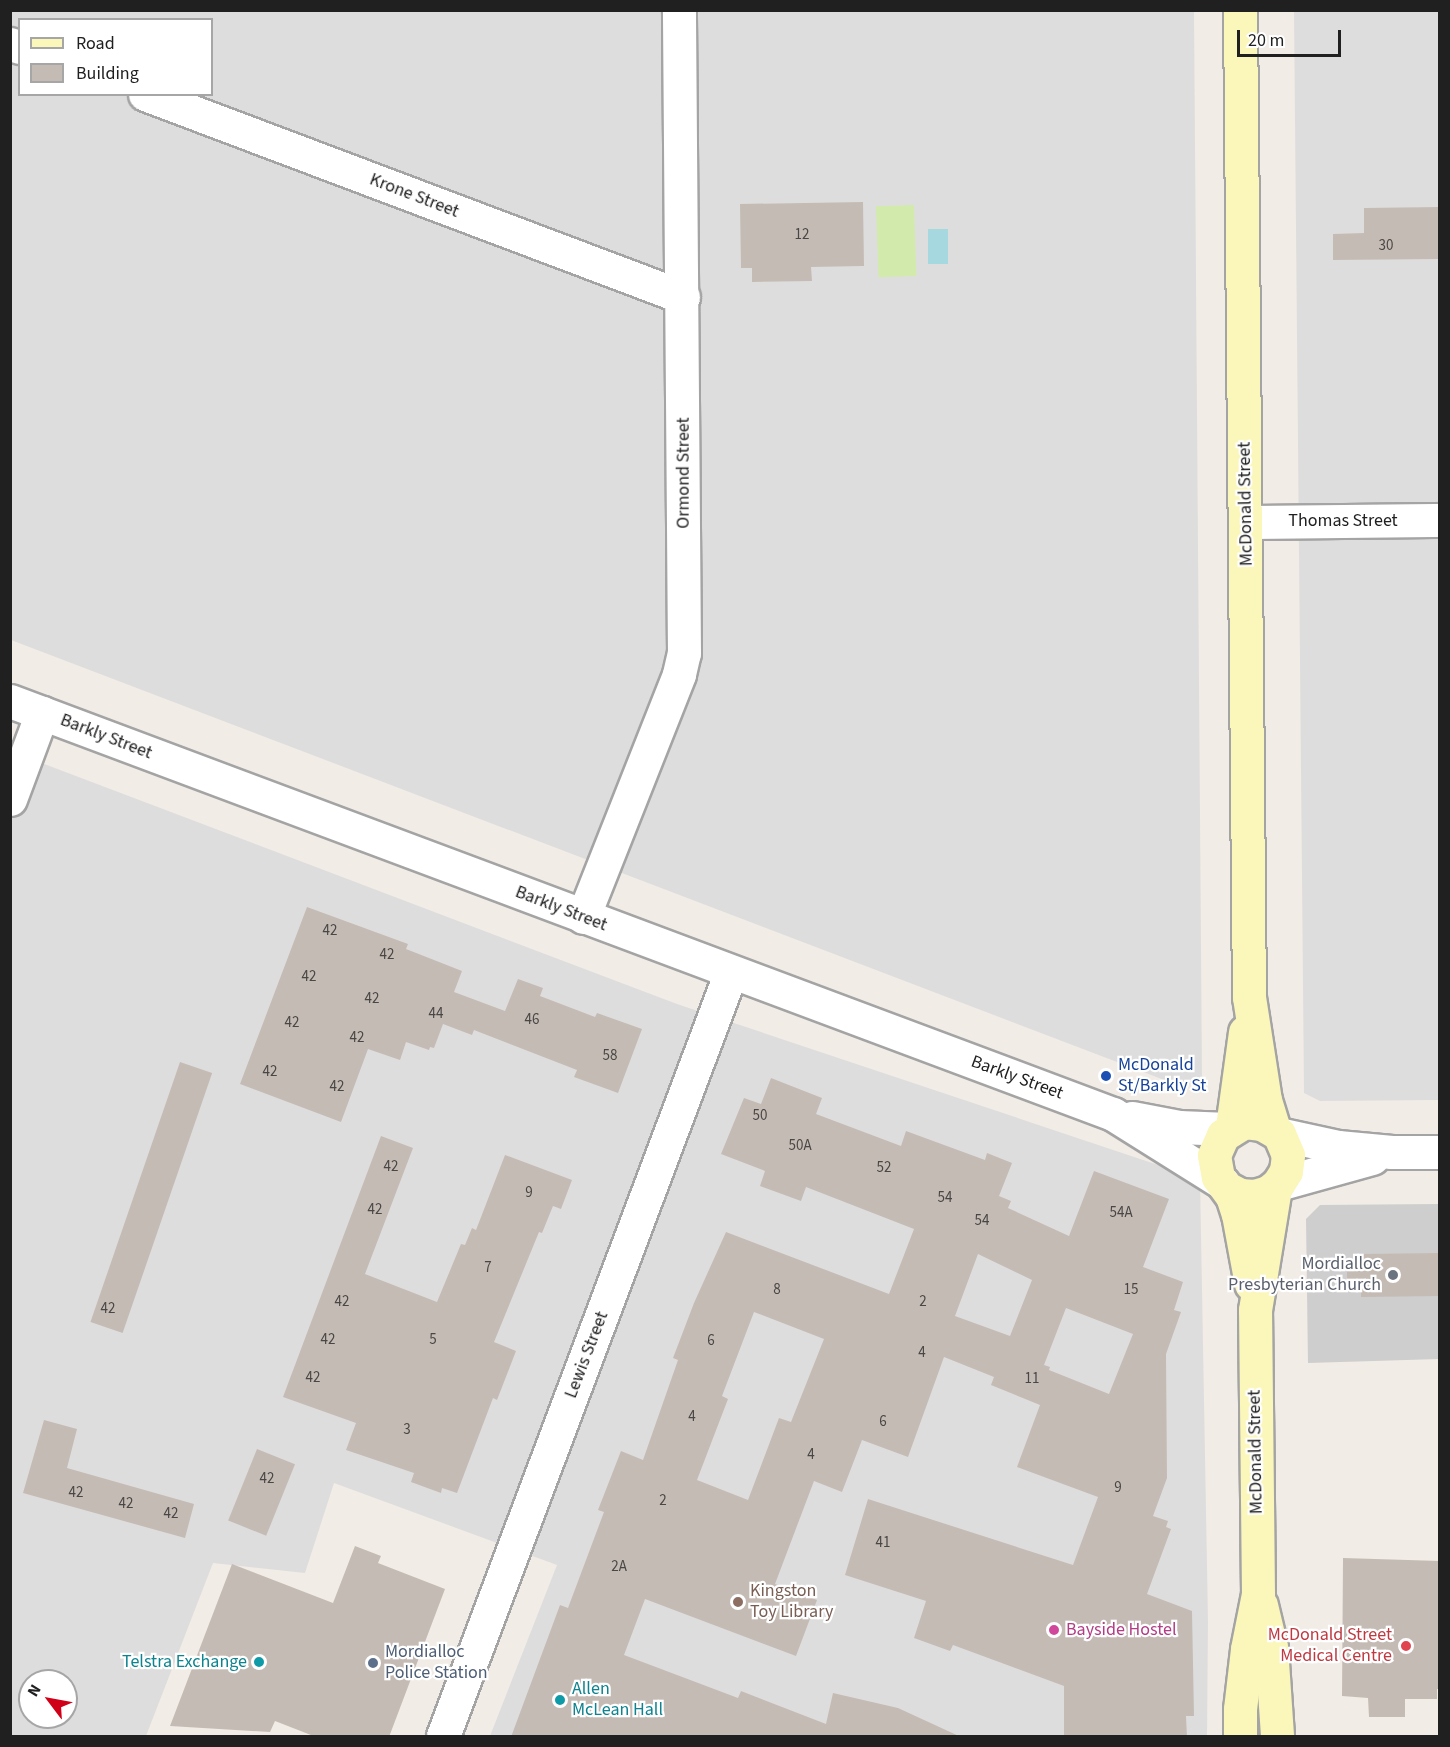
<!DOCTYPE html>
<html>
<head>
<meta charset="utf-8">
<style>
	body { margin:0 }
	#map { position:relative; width:1450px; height:1747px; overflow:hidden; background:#f1ece6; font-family:"Source Sans 3",sans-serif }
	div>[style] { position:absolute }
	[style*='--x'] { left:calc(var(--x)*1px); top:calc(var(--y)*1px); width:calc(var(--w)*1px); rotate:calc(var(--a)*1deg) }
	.residential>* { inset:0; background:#dedddd }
	.religious>* { inset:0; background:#cecece }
	.grass>* { inset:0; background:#d2ebac; transform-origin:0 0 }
	.water>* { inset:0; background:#a6d9df; transform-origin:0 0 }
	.building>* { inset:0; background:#c5bbb5; transform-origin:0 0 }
	.roads { filter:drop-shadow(2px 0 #a4a4a4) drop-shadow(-2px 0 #a4a4a4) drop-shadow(0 2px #a4a4a4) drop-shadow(0 -2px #a4a4a4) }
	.street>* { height:33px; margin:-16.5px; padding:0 16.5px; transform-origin:16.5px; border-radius:16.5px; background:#fff }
	.secondary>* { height:33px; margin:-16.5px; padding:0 16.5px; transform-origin:16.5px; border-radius:16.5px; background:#fbf6ba }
	.dots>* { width:16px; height:16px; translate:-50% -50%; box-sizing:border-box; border:3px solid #fff; border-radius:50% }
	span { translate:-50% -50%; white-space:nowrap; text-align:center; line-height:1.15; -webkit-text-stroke:4.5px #fff; paint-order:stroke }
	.number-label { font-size:15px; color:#494745 }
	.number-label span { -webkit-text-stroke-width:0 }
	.street-label { font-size:18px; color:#202020 }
	.transit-label { font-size:18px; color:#164399 }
	.left { translate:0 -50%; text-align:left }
	.worship-label { font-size:18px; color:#5b616d }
	.right { translate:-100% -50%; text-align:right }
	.education-label { font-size:18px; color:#785e54 }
	.hotel-label { font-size:18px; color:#b23c85 }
	.health-label { font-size:18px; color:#be3a42 }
	.service-label { font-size:18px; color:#4e5e75 }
	.culture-label { font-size:18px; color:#0d838f }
	.frame { position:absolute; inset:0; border:12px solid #202020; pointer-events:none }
	.legend { position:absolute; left:18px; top:18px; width:195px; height:78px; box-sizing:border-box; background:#fff; border:2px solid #a6a6a6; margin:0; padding:8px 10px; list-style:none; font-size:18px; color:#202020 }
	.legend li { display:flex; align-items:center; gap:12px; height:30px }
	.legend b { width:30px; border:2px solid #a6a6a6 }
	.north { position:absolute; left:18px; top:1669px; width:60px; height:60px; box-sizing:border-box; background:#fff; border:2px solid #a6a6a6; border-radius:50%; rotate:302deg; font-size:16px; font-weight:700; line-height:24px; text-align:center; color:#202020 }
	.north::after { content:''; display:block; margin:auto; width:21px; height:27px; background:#d00019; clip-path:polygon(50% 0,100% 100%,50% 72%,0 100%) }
	.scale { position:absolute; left:1237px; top:30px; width:104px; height:27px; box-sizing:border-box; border:3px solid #202020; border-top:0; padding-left:8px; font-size:18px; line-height:21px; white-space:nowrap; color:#202020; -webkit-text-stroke:4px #fff; paint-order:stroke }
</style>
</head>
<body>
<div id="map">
	<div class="residential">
		<div style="clip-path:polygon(evenodd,10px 11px,1194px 11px,1202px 1081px,1180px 1086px,11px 640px,10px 11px,20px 20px,212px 20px,212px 94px,20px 94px,20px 20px)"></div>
		<div style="clip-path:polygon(1294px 11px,1439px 11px,1439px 1100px,1320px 1101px,1304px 1093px)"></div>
		<div style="clip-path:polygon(evenodd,10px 751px,677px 1004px,1200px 1179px,1208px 1621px,1207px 1736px,490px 1736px,557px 1565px,334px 1483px,305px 1573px,213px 1563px,146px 1736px,11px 1736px,10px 751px,30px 1681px,66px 1681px,66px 1717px,30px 1717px,30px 1681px)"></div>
	</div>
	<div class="religious">
		<div style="clip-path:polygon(1439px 1204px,1439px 1359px,1308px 1363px,1306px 1219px,1320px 1205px)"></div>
	</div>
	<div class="grass">
		<div style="left:914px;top:205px;width:71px;height:38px;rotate:88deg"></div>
	</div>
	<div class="water">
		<div style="left:928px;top:229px;width:20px;height:35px"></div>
	</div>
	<div class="building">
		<div style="clip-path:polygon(863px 202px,864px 266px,811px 267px,812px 281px,752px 282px,752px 268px,741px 268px,740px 204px)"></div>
		<div style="clip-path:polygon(1440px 207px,1440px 259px,1333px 260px,1333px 234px,1364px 233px,1364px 208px)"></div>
		<div style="clip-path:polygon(307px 907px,408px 944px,406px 949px,462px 971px,454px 992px,505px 1011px,518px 979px,543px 988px,540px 996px,595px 1017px,597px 1013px,642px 1029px,618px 1093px,574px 1077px,577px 1070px,474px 1030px,472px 1035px,443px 1024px,434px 1048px,430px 1047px,429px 1050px,406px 1042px,400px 1060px,368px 1049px,341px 1122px,240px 1084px)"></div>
		<div style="left:180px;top:1062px;width:34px;height:275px;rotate:19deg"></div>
		<div style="clip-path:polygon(evenodd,771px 1078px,822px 1098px,816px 1114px,901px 1146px,906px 1131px,985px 1160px,987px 1153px,1012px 1163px,999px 1196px,1011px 1201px,1008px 1208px,1069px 1236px,1094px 1171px,1169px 1199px,1143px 1267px,1183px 1282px,1174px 1310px,1181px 1312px,1166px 1354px,1167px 1478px,1153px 1516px,1168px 1521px,1166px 1527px,1171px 1529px,1147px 1594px,1192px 1611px,1194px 1716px,1186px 1716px,1187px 1737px,1064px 1737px,1064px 1686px,953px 1645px,950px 1651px,914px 1638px,926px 1601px,845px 1575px,868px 1499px,1073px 1565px,1098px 1497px,1017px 1467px,1040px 1405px,991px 1385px,994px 1377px,944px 1357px,908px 1457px,862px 1440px,842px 1492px,814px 1481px,775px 1584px,817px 1600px,796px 1656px,645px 1599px,624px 1655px,738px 1698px,741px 1691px,826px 1724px,833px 1693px,898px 1708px,961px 1737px,511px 1737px,560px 1605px,568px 1608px,604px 1512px,598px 1510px,621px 1451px,643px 1460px,678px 1360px,673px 1358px,694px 1303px,726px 1232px,889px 1294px,914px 1229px,806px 1187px,801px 1201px,760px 1186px,765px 1171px,721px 1154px,744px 1098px,761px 1104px,771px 1078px,978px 1254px,1032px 1280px,1010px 1336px,955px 1316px,978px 1254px,771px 1078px,1066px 1308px,1133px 1334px,1109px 1394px,1049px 1370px,1050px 1367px,1044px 1365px,1066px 1308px,771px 1078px,754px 1312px,824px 1339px,791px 1422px,779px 1418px,748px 1500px,697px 1480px,728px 1399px,722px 1396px,754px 1312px)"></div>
		<div style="clip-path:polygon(381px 1136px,413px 1148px,365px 1274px,437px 1302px,461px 1244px,465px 1245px,472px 1228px,476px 1230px,505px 1155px,572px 1180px,561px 1209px,553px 1206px,542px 1233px,539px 1232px,494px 1342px,516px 1351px,497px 1400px,493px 1398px,457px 1493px,442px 1488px,441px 1493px,411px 1482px,414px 1473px,346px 1450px,356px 1423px,283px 1397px)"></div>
		<div style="clip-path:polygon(1440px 1253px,1440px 1296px,1361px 1297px,1361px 1289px,1347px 1289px,1347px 1261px,1360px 1261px,1360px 1254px)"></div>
		<div style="clip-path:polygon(44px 1420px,77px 1429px,67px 1468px,194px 1504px,185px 1538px,23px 1493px)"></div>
		<div style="left:257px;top:1449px;width:41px;height:77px;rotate:22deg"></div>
		<div style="clip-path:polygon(355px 1546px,381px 1556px,378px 1563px,445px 1589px,389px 1737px,316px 1737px,275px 1721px,270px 1732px,170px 1726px,232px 1564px,333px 1603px)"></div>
		<div style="clip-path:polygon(1343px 1558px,1440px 1561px,1440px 1689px,1437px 1689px,1437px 1699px,1405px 1699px,1405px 1717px,1369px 1717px,1368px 1698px,1342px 1696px)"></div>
	</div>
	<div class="roads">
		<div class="street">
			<div style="--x:10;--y:44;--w:10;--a:17"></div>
			<div style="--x:145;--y:94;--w:575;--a:20.67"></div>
			<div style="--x:1246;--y:522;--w:194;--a:-0.6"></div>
			<div style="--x:10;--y:701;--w:1178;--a:20.53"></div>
			<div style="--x:1113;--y:1114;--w:130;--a:32.1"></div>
			<div style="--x:10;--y:799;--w:92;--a:-69.6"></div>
			<div style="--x:583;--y:917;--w:261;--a:-68.4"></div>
			<div style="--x:679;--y:674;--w:22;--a:-77"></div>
			<div style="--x:684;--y:653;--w:643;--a:-90.45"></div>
			<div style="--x:1132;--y:1118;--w:48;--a:10.8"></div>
			<div style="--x:1179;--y:1127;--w:49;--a:2.3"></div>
			<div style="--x:1279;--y:1134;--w:60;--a:12.4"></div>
			<div style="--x:1338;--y:1147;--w:54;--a:5.3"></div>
			<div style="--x:1392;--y:1152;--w:48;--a:0"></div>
			<div style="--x:1278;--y:1184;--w:98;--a:-15.5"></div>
			<div style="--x:443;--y:1736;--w:816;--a:-69.35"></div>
		</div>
		<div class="secondary">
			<div style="--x:1240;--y:10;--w:987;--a:89.48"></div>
			<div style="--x:1249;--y:997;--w:104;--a:81.2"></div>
			<div style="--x:1265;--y:1100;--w:31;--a:73"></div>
			<div style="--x:1232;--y:1127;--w:96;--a:-82.2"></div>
			<div style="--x:1227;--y:1188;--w:15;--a:28"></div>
			<div style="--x:1240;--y:1195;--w:14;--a:4"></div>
			<div style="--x:1254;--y:1196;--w:15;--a:-16"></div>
			<div style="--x:1268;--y:1192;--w:13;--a:-39"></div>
			<div style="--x:1278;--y:1184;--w:15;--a:-58"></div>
			<div style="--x:1286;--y:1171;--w:16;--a:-83"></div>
			<div style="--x:1288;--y:1155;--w:23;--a:-113"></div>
			<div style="--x:1279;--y:1134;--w:20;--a:-150"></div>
			<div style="--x:1262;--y:1124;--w:18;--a:-174"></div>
			<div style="--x:1244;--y:1122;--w:25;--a:148"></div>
			<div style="--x:1223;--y:1135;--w:22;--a:114"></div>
			<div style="--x:1214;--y:1155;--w:22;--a:80"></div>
			<div style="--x:1218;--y:1177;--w:24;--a:54"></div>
			<div style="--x:1232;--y:1196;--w:19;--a:72"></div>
			<div style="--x:1238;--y:1214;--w:71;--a:79.5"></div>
			<div style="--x:1261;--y:1605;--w:43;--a:76.6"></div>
			<div style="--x:1271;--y:1647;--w:89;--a:86.1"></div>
			<div style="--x:1240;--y:1736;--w:27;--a:-90"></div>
			<div style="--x:1240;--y:1709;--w:60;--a:-83.3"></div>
			<div style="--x:1247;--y:1649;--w:56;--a:-78.7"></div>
			<div style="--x:1258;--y:1594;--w:284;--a:-90.6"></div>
			<div style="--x:1255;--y:1310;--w:124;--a:-80.7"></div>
		</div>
	</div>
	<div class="dots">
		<div style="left:1106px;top:1076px;background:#1a4fb4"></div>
		<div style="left:1393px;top:1275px;background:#6b7280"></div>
		<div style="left:738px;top:1602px;background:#8d6e63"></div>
		<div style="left:1054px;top:1630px;background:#d1479c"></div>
		<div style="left:1406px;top:1646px;background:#e0444e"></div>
		<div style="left:259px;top:1662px;background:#0f9aa8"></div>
		<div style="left:373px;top:1663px;background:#5c6f8a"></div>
		<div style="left:560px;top:1700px;background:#0f9aa8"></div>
	</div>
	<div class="number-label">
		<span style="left:802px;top:235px">12</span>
		<span style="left:1386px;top:246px">30</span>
		<span style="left:330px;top:931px">42</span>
		<span style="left:387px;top:955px">42</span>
		<span style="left:309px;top:977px">42</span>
		<span style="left:372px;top:999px">42</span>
		<span style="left:436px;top:1014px">44</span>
		<span style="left:532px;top:1020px">46</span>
		<span style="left:292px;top:1023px">42</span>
		<span style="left:357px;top:1038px">42</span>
		<span style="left:610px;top:1056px">58</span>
		<span style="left:270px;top:1072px">42</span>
		<span style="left:337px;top:1087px">42</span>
		<span style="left:760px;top:1116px">50</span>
		<span style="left:800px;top:1146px">50A</span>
		<span style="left:391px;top:1167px">42</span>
		<span style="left:884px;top:1168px">52</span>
		<span style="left:529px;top:1193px">9</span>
		<span style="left:945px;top:1198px">54</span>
		<span style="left:375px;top:1210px">42</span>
		<span style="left:1121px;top:1213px">54A</span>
		<span style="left:982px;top:1221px">54</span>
		<span style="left:488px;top:1268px">7</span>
		<span style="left:777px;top:1290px">8</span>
		<span style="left:1131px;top:1290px">15</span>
		<span style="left:342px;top:1302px">42</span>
		<span style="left:923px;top:1302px">2</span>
		<span style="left:108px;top:1309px">42</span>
		<span style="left:328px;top:1340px">42</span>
		<span style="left:433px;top:1340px">5</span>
		<span style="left:711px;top:1341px">6</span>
		<span style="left:922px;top:1353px">4</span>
		<span style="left:313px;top:1378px">42</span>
		<span style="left:1032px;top:1379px">11</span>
		<span style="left:692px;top:1417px">4</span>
		<span style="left:883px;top:1422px">6</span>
		<span style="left:407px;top:1430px">3</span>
		<span style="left:811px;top:1455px">4</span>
		<span style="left:267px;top:1479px">42</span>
		<span style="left:1118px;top:1488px">9</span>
		<span style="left:76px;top:1493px">42</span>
		<span style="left:663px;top:1501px">2</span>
		<span style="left:126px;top:1504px">42</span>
		<span style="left:171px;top:1514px">42</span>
		<span style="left:883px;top:1543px">41</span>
		<span style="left:619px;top:1567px">2A</span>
	</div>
	<div class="street-label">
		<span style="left:414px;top:196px;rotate:21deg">Krone Street</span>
		<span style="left:684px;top:473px;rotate:-90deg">Ormond Street</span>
		<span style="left:1246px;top:504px;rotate:-91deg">McDonald Street</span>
		<span style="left:1343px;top:521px">Thomas Street</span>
		<span style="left:106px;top:737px;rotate:21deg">Barkly Street</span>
		<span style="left:561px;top:909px;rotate:21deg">Barkly Street</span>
		<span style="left:1017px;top:1078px;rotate:20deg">Barkly Street</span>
		<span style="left:587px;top:1355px;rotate:-69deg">Lewis Street</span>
		<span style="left:1256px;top:1452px;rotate:-91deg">McDonald Street</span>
	</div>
	<div class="transit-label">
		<span class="left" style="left:1118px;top:1076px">McDonald<br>St/Barkly St</span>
	</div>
	<div class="worship-label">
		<span class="right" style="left:1381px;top:1275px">Mordialloc<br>Presbyterian Church</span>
	</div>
	<div class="education-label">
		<span class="left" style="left:750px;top:1602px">Kingston<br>Toy Library</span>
	</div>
	<div class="hotel-label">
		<span class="left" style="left:1066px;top:1630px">Bayside Hostel</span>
	</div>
	<div class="health-label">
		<span class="right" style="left:1392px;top:1646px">McDonald Street<br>Medical Centre</span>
	</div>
	<div class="service-label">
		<span class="left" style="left:385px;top:1663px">Mordialloc<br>Police Station</span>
	</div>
	<div class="culture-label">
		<span class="right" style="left:247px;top:1662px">Telstra Exchange</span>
		<span class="left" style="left:572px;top:1700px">Allen<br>McLean Hall</span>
	</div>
	<div class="frame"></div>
	<ul class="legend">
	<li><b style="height:8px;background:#fbf6ba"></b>Road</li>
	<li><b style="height:16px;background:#c5bbb5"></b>Building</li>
	</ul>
	<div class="north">N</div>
	<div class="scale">20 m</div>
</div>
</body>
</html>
